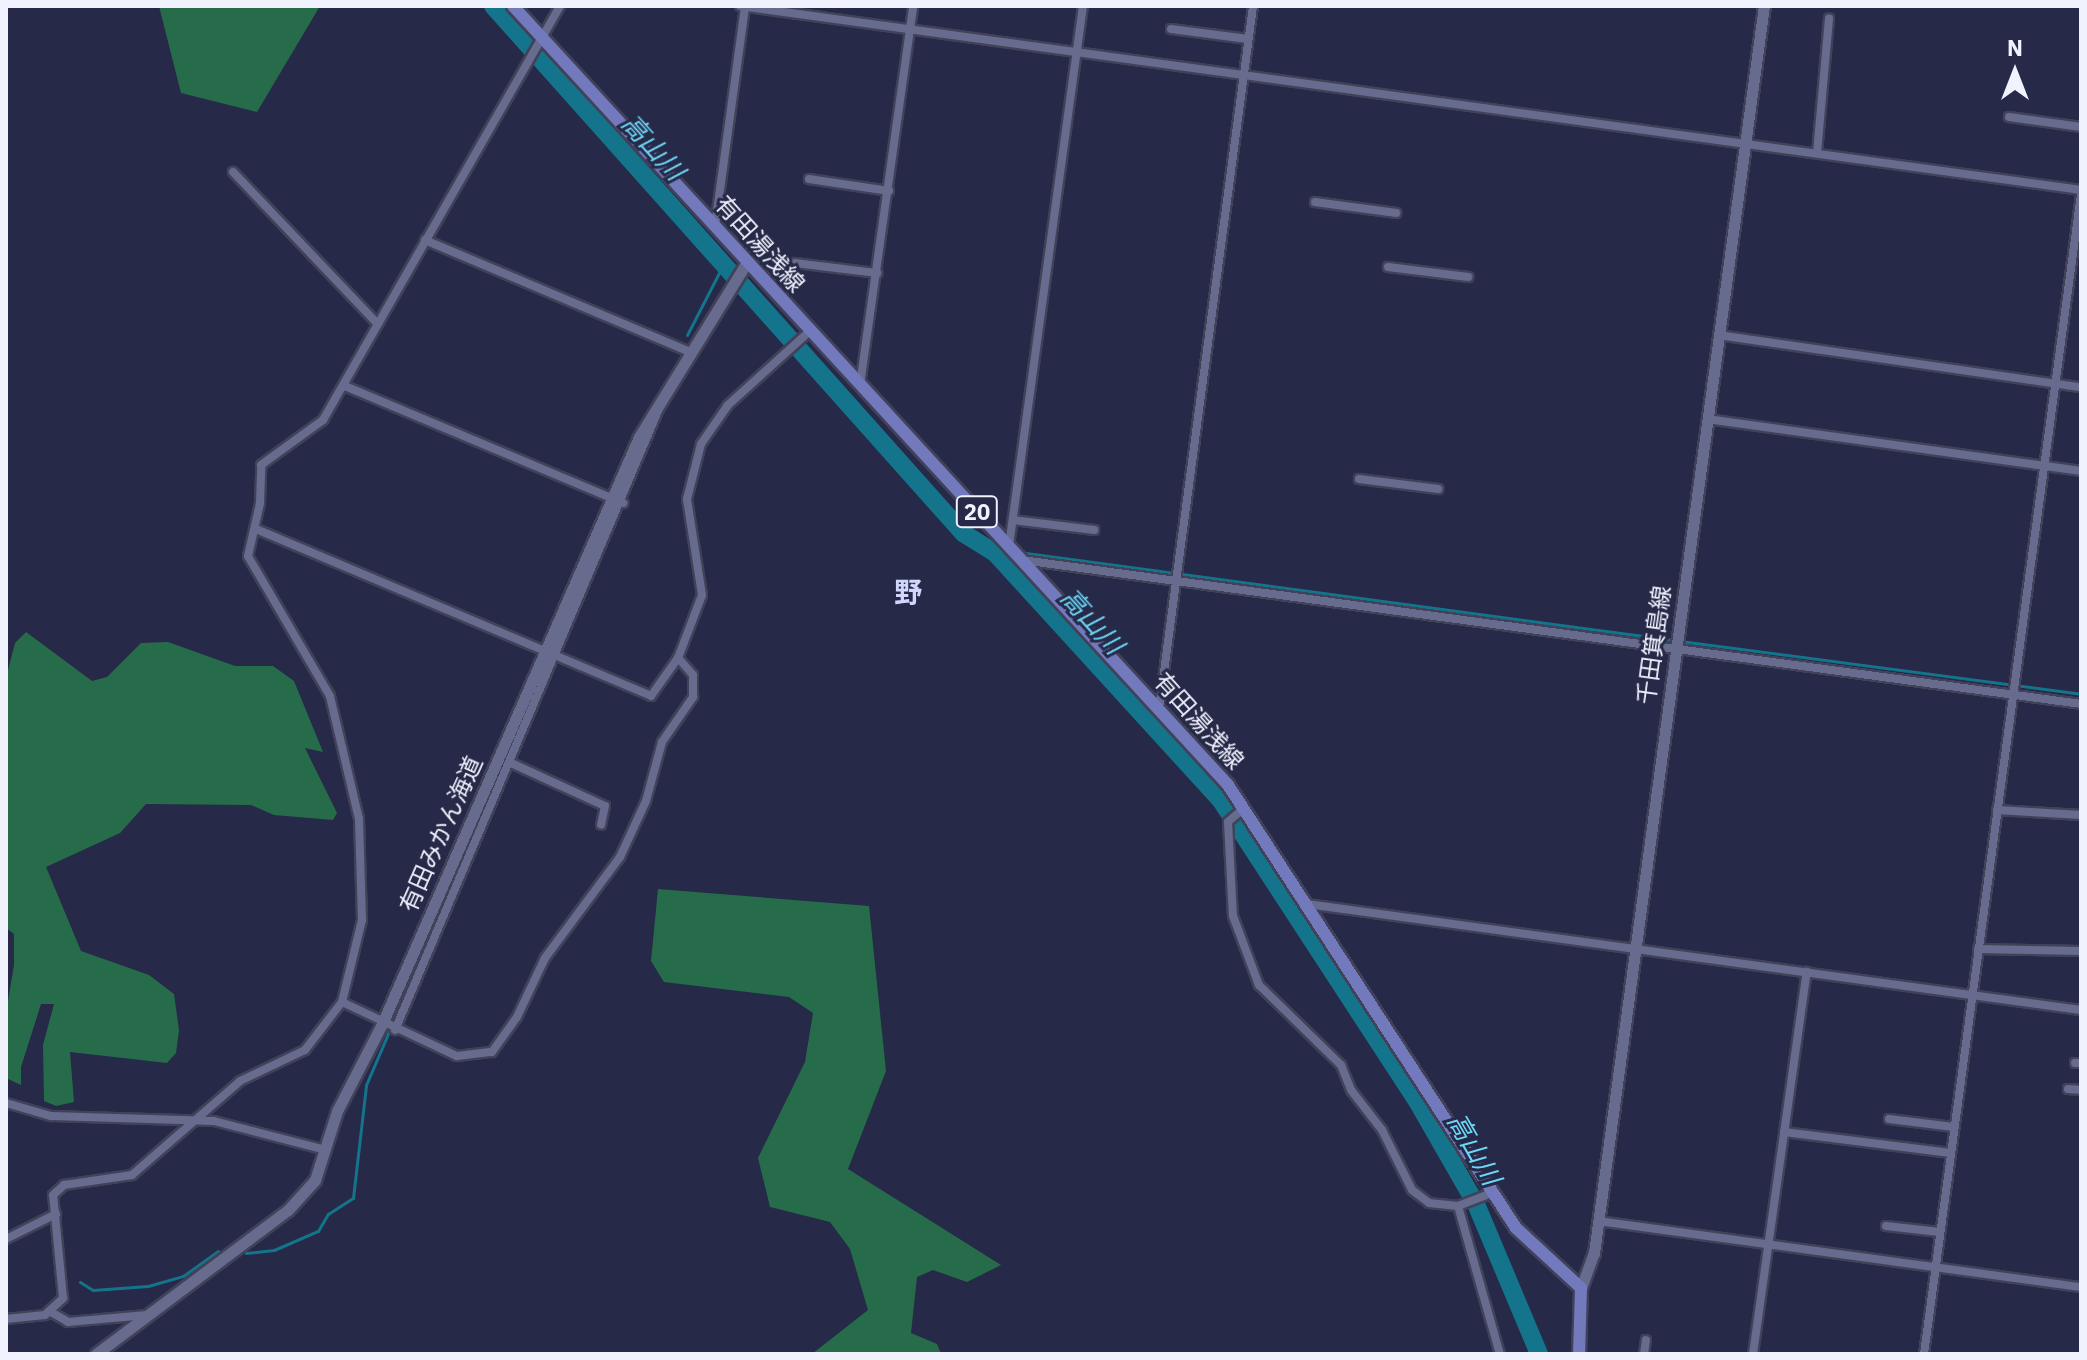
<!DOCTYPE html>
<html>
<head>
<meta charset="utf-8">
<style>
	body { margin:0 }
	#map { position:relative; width:2087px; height:1360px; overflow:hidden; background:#262947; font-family:"IBM Plex Sans","Noto Sans JP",sans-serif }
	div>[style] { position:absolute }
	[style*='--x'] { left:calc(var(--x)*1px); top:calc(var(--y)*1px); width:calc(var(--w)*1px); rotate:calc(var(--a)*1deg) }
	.forest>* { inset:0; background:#276c4a }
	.stream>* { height:3px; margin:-1.5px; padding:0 1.5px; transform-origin:1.5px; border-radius:1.5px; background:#13748b }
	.river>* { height:18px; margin:-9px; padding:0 9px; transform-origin:9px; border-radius:9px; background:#13748b }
	.roads { filter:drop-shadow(2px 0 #41425a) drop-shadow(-2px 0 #41425a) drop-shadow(0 2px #41425a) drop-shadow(0 -2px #41425a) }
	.street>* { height:8px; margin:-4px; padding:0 4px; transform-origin:4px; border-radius:4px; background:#676c8e }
	.secondary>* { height:11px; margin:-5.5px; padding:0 5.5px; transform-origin:5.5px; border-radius:5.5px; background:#676c8e }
	.primary>* { height:12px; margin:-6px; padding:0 6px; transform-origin:6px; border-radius:6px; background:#7279bc }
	span { translate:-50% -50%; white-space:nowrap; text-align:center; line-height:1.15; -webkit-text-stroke:6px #262947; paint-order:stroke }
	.shield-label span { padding:2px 6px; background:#262947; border:2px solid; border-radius:6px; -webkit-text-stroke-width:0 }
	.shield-label { font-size:22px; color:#f0f2fe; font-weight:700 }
	.street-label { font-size:24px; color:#f0f2fe }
	.water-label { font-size:26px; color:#6dd8f6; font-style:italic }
	.quarter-label { font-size:28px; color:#d1d6fd; font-weight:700 }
	.frame { position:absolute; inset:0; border:8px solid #f0f2fe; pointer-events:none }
	.north { position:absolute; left:1975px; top:32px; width:80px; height:80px; -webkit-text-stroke:6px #262947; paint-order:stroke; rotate:0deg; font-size:22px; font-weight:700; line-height:32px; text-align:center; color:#f0f2fe }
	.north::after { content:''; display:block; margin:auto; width:28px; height:36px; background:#f0f2fe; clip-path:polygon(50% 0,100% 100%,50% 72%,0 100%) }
</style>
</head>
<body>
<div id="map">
	<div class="forest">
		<div style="clip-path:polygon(159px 6px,320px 6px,257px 112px,181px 93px)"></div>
		<div style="clip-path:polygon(26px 632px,92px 681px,107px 677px,141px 643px,168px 642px,235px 666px,273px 666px,294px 681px,323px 752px,305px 748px,337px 813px,333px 820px,274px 815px,251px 805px,146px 804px,120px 833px,46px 867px,81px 951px,149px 975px,174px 994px,179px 1030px,176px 1053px,167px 1063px,70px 1052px,74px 1102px,56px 1106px,44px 1101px,43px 1045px,54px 1004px,41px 1004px,21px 1067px,21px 1085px,6px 1078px,6px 1013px,14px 965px,14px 934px,6px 928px,6px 678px,15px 643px)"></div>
		<div style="clip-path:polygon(658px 889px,869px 906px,886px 1071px,848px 1169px,1001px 1265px,967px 1282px,933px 1270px,917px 1277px,911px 1333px,937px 1344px,941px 1354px,812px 1354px,868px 1310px,850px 1249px,830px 1222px,770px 1207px,758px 1158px,805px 1062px,813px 1013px,789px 997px,664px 982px,651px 961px)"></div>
	</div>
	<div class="stream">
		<div style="--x:687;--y:335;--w:81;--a:-62.8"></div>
		<div style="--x:995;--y:553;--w:7;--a:0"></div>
		<div style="--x:1026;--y:553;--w:653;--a:7.66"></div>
		<div style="--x:1680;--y:641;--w:404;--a:7.5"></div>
		<div style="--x:246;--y:1253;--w:28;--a:-6"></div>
		<div style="--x:274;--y:1250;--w:48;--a:-23.4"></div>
		<div style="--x:318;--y:1231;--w:20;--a:-60"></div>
		<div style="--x:328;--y:1214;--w:30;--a:-33"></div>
		<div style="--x:353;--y:1198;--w:114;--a:-83.4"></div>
		<div style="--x:366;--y:1085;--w:332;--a:-66.8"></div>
		<div style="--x:80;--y:1282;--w:15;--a:32"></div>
		<div style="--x:93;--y:1290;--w:55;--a:-4.2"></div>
		<div style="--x:148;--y:1286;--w:36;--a:-16"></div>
		<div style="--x:183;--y:1276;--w:43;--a:-35.5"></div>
	</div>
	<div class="river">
		<div style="--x:493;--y:6;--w:706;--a:48.27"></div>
		<div style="--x:963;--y:533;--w:38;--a:32"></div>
		<div style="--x:995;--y:553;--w:333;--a:47.6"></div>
		<div style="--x:1220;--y:799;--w:361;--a:56.9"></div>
		<div style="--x:1417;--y:1101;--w:119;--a:60.2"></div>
		<div style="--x:1476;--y:1204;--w:163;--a:67.2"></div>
	</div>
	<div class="roads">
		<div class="street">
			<div style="--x:740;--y:6;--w:1354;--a:7.81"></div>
			<div style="--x:1171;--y:29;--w:78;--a:7.4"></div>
			<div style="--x:2009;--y:117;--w:73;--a:7.9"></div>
			<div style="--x:1817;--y:153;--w:135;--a:-84.9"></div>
			<div style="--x:233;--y:172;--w:210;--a:46.4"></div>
			<div style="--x:809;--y:179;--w:81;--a:8.5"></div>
			<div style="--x:1315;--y:202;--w:82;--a:7.7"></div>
			<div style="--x:715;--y:226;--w:222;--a:-82.2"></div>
			<div style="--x:425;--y:240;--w:285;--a:22.9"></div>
			<div style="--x:795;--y:263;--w:83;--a:7"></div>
			<div style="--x:1388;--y:267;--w:81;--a:7.1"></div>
			<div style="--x:1718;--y:335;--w:367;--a:8.2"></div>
			<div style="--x:860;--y:385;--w:383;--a:-82"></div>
			<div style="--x:345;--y:386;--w:302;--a:22.8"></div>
			<div style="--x:1707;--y:419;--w:378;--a:7.9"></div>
			<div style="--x:1359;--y:479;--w:80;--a:7.2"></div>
			<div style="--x:1013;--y:520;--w:82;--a:7"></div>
			<div style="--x:256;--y:529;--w:429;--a:22.9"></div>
			<div style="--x:651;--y:696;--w:47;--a:-54.6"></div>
			<div style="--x:678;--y:658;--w:67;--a:-69.1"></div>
			<div style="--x:702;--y:595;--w:97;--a:-98.9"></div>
			<div style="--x:687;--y:499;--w:57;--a:-75.7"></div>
			<div style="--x:701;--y:444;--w:47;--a:-55.3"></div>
			<div style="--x:728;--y:405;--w:110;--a:-42.1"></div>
			<div style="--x:1009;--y:546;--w:545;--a:-82.2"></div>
			<div style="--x:1022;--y:560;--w:1069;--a:7.74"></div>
			<div style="--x:1159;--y:709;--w:709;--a:-82.38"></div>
			<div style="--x:511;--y:763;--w:103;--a:24.6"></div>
			<div style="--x:605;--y:806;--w:19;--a:102"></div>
			<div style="--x:1244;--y:808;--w:21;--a:139"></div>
			<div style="--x:1228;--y:822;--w:94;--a:87"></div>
			<div style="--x:1233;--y:916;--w:74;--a:69.4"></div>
			<div style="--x:1259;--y:985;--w:115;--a:44.3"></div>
			<div style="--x:1341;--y:1065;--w:27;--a:68"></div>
			<div style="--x:1351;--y:1090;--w:51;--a:52.2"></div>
			<div style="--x:1382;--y:1130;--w:67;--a:63.4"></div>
			<div style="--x:1412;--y:1190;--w:21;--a:37"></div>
			<div style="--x:1429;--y:1203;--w:29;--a:6"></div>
			<div style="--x:1458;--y:1206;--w:39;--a:-21"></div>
			<div style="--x:1997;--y:810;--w:84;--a:3.4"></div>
			<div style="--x:1307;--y:904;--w:781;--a:7.8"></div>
			<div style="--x:1978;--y:949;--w:103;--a:1.1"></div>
			<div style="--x:342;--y:1002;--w:127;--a:25.2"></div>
			<div style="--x:457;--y:1056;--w:35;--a:-7"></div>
			<div style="--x:492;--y:1052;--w:43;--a:-54.5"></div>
			<div style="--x:517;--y:1017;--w:65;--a:-64.6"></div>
			<div style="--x:545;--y:958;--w:126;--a:-53.4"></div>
			<div style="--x:620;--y:857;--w:62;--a:-65.1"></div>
			<div style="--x:646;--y:801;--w:61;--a:-74.8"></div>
			<div style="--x:662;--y:742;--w:55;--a:-55.4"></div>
			<div style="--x:693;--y:697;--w:22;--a:-90"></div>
			<div style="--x:693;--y:675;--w:23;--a:-131"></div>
			<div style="--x:395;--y:1030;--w:673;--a:-66.98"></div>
			<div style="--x:2075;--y:1063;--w:6;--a:0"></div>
			<div style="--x:2068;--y:1089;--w:13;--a:4"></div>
			<div style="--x:6;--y:1103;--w:47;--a:16.1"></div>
			<div style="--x:51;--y:1116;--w:163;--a:1.8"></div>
			<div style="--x:214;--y:1121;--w:115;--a:14.6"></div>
			<div style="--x:1889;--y:1119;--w:65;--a:7"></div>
			<div style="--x:1784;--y:1132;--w:168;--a:7.2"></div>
			<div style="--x:1458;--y:1206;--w:154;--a:74.2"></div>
			<div style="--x:1598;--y:1221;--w:487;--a:7.8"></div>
			<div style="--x:1886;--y:1226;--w:54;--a:6.3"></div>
			<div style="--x:6;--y:1239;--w:56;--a:-26.6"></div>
			<div style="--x:51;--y:1312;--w:20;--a:30"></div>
			<div style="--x:68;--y:1322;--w:79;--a:-5.1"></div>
			<div style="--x:6;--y:1319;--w:39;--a:-6"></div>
			<div style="--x:45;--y:1315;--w:25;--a:-43"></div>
			<div style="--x:63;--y:1298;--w:103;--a:-95.5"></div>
			<div style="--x:53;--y:1195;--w:15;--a:-42"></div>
			<div style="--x:64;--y:1185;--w:69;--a:-8.4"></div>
			<div style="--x:132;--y:1175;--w:143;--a:-41"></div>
			<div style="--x:240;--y:1081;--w:72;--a:-25.5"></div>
			<div style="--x:305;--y:1050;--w:61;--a:-52.4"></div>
			<div style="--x:342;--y:1002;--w:84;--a:-76.3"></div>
			<div style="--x:362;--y:920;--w:101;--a:-91.7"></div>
			<div style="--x:359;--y:819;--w:126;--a:-103.3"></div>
			<div style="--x:330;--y:696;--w:162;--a:-120.4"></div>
			<div style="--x:248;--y:556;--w:54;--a:-77.2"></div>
			<div style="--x:260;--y:503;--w:38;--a:-88"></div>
			<div style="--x:261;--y:465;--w:77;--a:-36"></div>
			<div style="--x:323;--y:420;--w:477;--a:-60.2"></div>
			<div style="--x:1644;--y:1354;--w:14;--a:-82"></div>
			<div style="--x:1753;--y:1354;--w:386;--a:-82"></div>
			<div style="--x:1924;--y:1354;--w:1170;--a:-82.29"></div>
		</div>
		<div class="secondary">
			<div style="--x:1581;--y:1288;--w:37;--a:-70"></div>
			<div style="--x:1594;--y:1253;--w:1259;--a:-82.24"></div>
			<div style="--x:96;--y:1354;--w:240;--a:-36.9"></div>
			<div style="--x:288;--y:1210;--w:40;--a:-48"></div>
			<div style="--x:315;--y:1180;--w:72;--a:-72.3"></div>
			<div style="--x:337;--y:1111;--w:98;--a:-62.7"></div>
			<div style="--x:382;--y:1024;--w:641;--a:-66.36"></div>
			<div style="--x:639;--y:437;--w:206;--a:-58.3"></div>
		</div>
		<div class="primary">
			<div style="--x:513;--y:6;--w:1057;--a:47.45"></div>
			<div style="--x:1228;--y:785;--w:528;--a:56.97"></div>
			<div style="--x:1516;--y:1228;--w:88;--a:42.7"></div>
			<div style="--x:1581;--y:1288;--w:66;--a:91.7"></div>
		</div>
	</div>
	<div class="shield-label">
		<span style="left:977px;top:512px">20</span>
	</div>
	<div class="street-label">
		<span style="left:760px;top:244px;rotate:48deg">有田湯浅線</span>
		<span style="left:1654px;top:645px;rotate:-82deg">千田箕島線</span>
		<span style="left:1199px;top:721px;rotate:48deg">有田湯浅線</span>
		<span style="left:441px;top:834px;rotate:-66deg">有田みかん海道</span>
	</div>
	<div class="water-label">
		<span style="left:653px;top:147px;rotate:48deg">高山川</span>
		<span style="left:1092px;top:621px;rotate:48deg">高山川</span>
		<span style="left:1474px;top:1149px;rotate:60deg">高山川</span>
	</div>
	<div class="quarter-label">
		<span style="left:908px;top:592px">野</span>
	</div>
	<div class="frame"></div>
	<div class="north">N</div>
</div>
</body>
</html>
